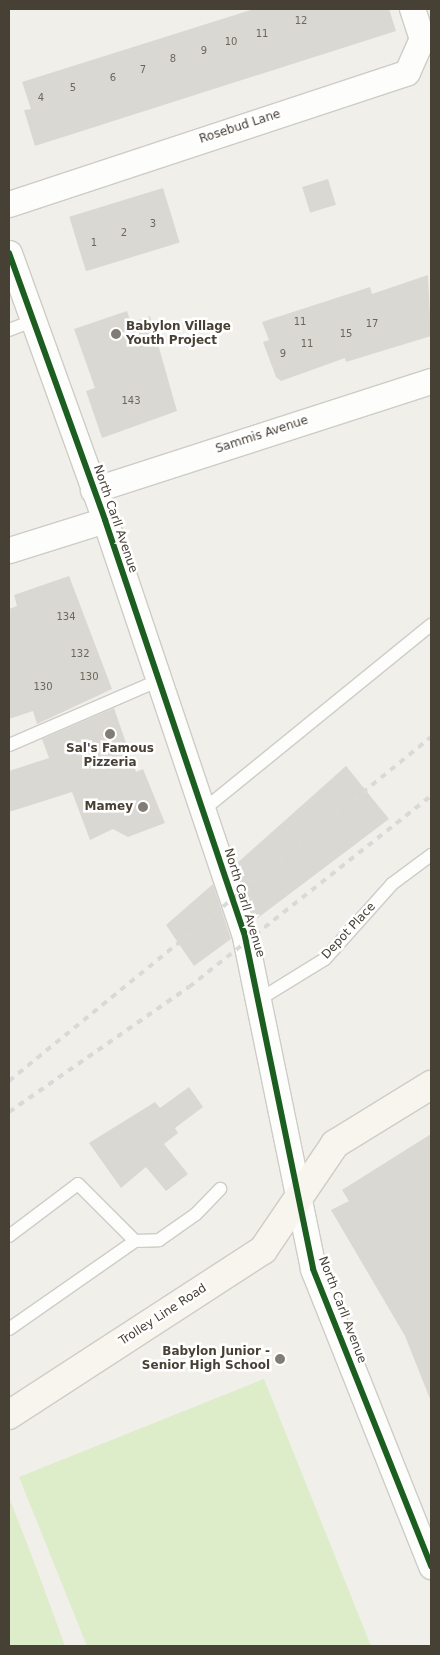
<!DOCTYPE html>
<html>
<head>
<meta charset="utf-8">
<style>
	body { margin:0 }
	#map { position:relative; width:440px; height:1655px; overflow:hidden; background:#f0efea; font-family:"DejaVu Sans",sans-serif }
	div>[style] { position:absolute }
	[style*='--x'] { left:calc(var(--x)*1px); top:calc(var(--y)*1px); width:calc(var(--w)*1px); rotate:calc(var(--a)*1deg) }
	.green>* { inset:0; background:#ddecc9 }
	.building>* { inset:0; background:#dad8d2; transform-origin:0 0 }
	.roads { filter:drop-shadow(1px 0 #ceccc7) drop-shadow(-1px 0 #ceccc7) drop-shadow(0 1px #ceccc7) drop-shadow(0 -1px #ceccc7) }
	.lane>* { height:12px; margin:-6px; padding:0 6px; transform-origin:6px; border-radius:6px; background:#fdfdfc }
	.street>* { height:25px; margin:-12.5px; padding:0 12.5px; transform-origin:12.5px; border-radius:12.5px; background:#fdfdfc }
	.secondary>* { height:28px; margin:-14px; padding:0 14px; transform-origin:14px; border-radius:14px; background:#f7f5ee }
	.rail>* { height:4px; margin-top:-2px; transform-origin:0; background:repeating-linear-gradient(90deg,#d9d9d8 0 6px,transparent 0 12px) }
	.cycleway>* { height:6px; margin:-3px; padding:0 3px; transform-origin:3px; border-radius:3px; background:#1b5e20 }
	.dots>* { width:14px; height:14px; translate:-50% -50%; box-sizing:border-box; border:2px solid #fff; border-radius:50% }
	span { translate:-50% -50%; white-space:nowrap; text-align:center; line-height:1.15; -webkit-text-stroke:5px #fff; paint-order:stroke }
	.number-label { font-size:10px; color:#6c675d }
	.number-label span { -webkit-text-stroke-width:0 }
	.street-label { font-size:12px; color:#474035 }
	.poi-label { font-size:12px; color:#474035; font-weight:700 }
	.left { translate:0 -50%; text-align:left }
	.right { translate:-100% -50%; text-align:right }
	.frame { position:absolute; inset:0; border:10px solid #474035; pointer-events:none }
</style>
</head>
<body>
<div id="map">
	<div class="green">
		<div style="clip-path:polygon(264px 1379px,371px 1646px,87px 1646px,19px 1477px)"></div>
		<div style="clip-path:polygon(9px 1497px,36px 1567px,65px 1646px,9px 1646px)"></div>
	</div>
	<div class="building">
		<div style="clip-path:polygon(254px 9px,389px 9px,396px 31px,35px 146px,24px 110px,31px 109px,22px 82px)"></div>
		<div style="left:328px;top:179px;width:27px;height:27px;rotate:73deg"></div>
		<div style="left:163px;top:188px;width:57px;height:98px;rotate:73deg"></div>
		<div style="clip-path:polygon(428px 275px,431px 336px,346px 362px,345px 358px,281px 381px,276px 377px,263px 342px,269px 340px,262px 322px,370px 287px,372px 294px)"></div>
		<div style="clip-path:polygon(127px 311px,131px 323px,150px 316px,177px 411px,102px 438px,86px 391px,95px 388px,74px 329px)"></div>
		<div style="clip-path:polygon(69px 576px,112px 689px,37px 724px,33px 711px,9px 719px,9px 609px,17px 606px,14px 595px)"></div>
		<div style="clip-path:polygon(114px 708px,136px 772px,143px 769px,165px 823px,128px 837px,113px 829px,90px 840px,72px 792px,9px 812px,9px 771px,49px 758px,42px 739px)"></div>
		<div style="clip-path:polygon(346px 766px,389px 819px,255px 920px,236px 864px)"></div>
		<div style="clip-path:polygon(213px 884px,231px 939px,194px 966px,166px 925px)"></div>
		<div style="clip-path:polygon(189px 1087px,203px 1107px,175px 1128px,178px 1133px,164px 1144px,188px 1174px,166px 1191px,146px 1167px,121px 1188px,89px 1143px,155px 1102px,160px 1108px)"></div>
		<div style="clip-path:polygon(431px 1134px,431px 1398px,430px 1399px,405px 1336px,331px 1210px,349px 1201px,342px 1190px)"></div>
	</div>
	<div class="roads">
		<div class="lane">
			<div style="--x:9;--y:330;--w:26;--a:-21"></div>
			<div style="--x:9;--y:745;--w:163;--a:-23.4"></div>
			<div style="--x:203;--y:810;--w:294;--a:-39.1"></div>
			<div style="--x:260;--y:999;--w:76;--a:-31.6"></div>
			<div style="--x:325;--y:959;--w:101;--a:-48.2"></div>
			<div style="--x:392;--y:884;--w:49;--a:-36.6"></div>
			<div style="--x:9;--y:1236;--w:86;--a:-37"></div>
			<div style="--x:78;--y:1184;--w:81;--a:45"></div>
			<div style="--x:9;--y:1329;--w:154;--a:-34.9"></div>
			<div style="--x:135;--y:1241;--w:24;--a:-2"></div>
			<div style="--x:159;--y:1240;--w:45;--a:-35.1"></div>
			<div style="--x:196;--y:1214;--w:35;--a:-46"></div>
		</div>
		<div class="street">
			<div style="--x:9;--y:204;--w:419;--a:-18.3"></div>
			<div style="--x:407;--y:72;--w:36;--a:-66"></div>
			<div style="--x:422;--y:39;--w:32;--a:-108"></div>
			<div style="--x:9;--y:253;--w:284;--a:70.2"></div>
			<div style="--x:105;--y:520;--w:435;--a:71.4"></div>
			<div style="--x:244;--y:932;--w:344;--a:78.4"></div>
			<div style="--x:313;--y:1269;--w:320;--a:68.3"></div>
			<div style="--x:93;--y:490;--w:355;--a:-17.9"></div>
			<div style="--x:9;--y:550;--w:101;--a:-17.4"></div>
		</div>
		<div class="secondary">
			<div style="--x:9;--y:1415;--w:303;--a:-33"></div>
			<div style="--x:263;--y:1250;--w:128;--a:-55.8"></div>
			<div style="--x:335;--y:1144;--w:113;--a:-31.6"></div>
		</div>
	</div>
	<div class="rail">
		<div style="--x:9;--y:1081;--w:544;--a:-39.19"></div>
		<div style="--x:9;--y:1112;--w:219;--a:-34.8"></div>
		<div style="--x:189;--y:987;--w:308;--a:-38.3"></div>
	</div>
	<div class="cycleway">
		<div style="--x:9;--y:253;--w:284;--a:70.2"></div>
		<div style="--x:105;--y:520;--w:435;--a:71.4"></div>
		<div style="--x:244;--y:932;--w:344;--a:78.4"></div>
		<div style="--x:313;--y:1269;--w:320;--a:68.3"></div>
	</div>
	<div class="dots">
		<div style="left:116px;top:334px;background:#827d74"></div>
		<div style="left:110px;top:734px;background:#827d74"></div>
		<div style="left:143px;top:807px;background:#827d74"></div>
		<div style="left:280px;top:1359px;background:#827d74"></div>
	</div>
	<div class="number-label">
		<span style="left:301px;top:21px">12</span>
		<span style="left:262px;top:34px">11</span>
		<span style="left:231px;top:42px">10</span>
		<span style="left:204px;top:51px">9</span>
		<span style="left:173px;top:59px">8</span>
		<span style="left:143px;top:70px">7</span>
		<span style="left:113px;top:78px">6</span>
		<span style="left:73px;top:88px">5</span>
		<span style="left:41px;top:98px">4</span>
		<span style="left:153px;top:224px">3</span>
		<span style="left:124px;top:233px">2</span>
		<span style="left:94px;top:243px">1</span>
		<span style="left:300px;top:322px">11</span>
		<span style="left:372px;top:324px">17</span>
		<span style="left:346px;top:334px">15</span>
		<span style="left:307px;top:344px">11</span>
		<span style="left:283px;top:354px">9</span>
		<span style="left:131px;top:401px">143</span>
		<span style="left:66px;top:617px">134</span>
		<span style="left:80px;top:654px">132</span>
		<span style="left:89px;top:677px">130</span>
		<span style="left:43px;top:687px">130</span>
	</div>
	<div class="street-label">
		<span style="left:240px;top:127px;rotate:-18deg">Rosebud Lane</span>
		<span style="left:262px;top:435px;rotate:-18deg">Sammis Avenue</span>
		<span style="left:115px;top:519px;rotate:71deg">North Carll Avenue</span>
		<span style="left:244px;top:903px;rotate:73deg">North Carll Avenue</span>
		<span style="left:349px;top:931px;rotate:-47deg">Depot Place</span>
		<span style="left:342px;top:1310px;rotate:69deg">North Carll Avenue</span>
		<span style="left:163px;top:1315px;rotate:-33deg">Trolley Line Road</span>
	</div>
	<div class="poi-label">
		<span class="left" style="left:126px;top:334px">Babylon Village<br>Youth Project</span>
		<span style="left:110px;top:756px">Sal's Famous<br>Pizzeria</span>
		<span class="right" style="left:133px;top:807px">Mamey</span>
		<span class="right" style="left:270px;top:1359px">Babylon Junior -<br>Senior High School</span>
	</div>
	<div class="frame"></div>
</div>
</body>
</html>
